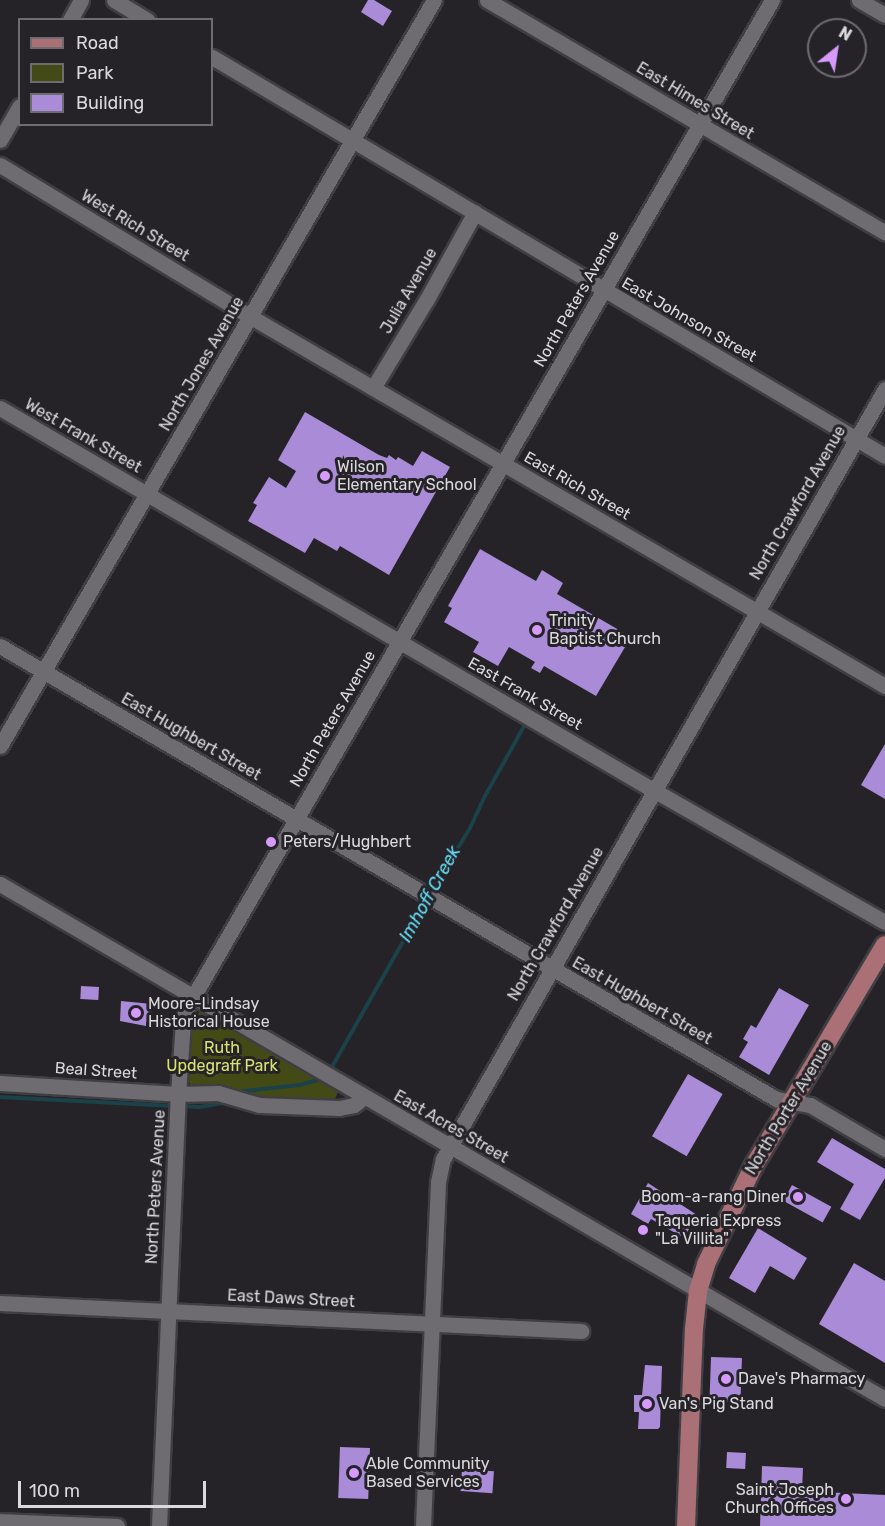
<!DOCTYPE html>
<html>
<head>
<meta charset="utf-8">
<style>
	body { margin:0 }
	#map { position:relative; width:885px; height:1526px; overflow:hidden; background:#252328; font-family:Rubik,sans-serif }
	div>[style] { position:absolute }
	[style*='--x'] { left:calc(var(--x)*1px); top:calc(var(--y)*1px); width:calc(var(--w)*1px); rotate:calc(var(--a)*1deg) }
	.green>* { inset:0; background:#444a16 }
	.stream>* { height:4px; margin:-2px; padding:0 2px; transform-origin:2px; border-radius:2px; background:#1b4149 }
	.building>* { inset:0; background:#a98bd7; transform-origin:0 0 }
	.roads { filter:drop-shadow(2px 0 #3f3e42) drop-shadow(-2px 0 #3f3e42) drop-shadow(0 2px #3f3e42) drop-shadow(0 -2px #3f3e42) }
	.minor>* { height:15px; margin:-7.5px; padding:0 7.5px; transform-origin:7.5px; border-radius:7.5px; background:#6e6c71 }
	.major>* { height:18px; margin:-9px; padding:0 9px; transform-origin:9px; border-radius:9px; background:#ab7076 }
	.dots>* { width:16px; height:16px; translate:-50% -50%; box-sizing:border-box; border:3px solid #252328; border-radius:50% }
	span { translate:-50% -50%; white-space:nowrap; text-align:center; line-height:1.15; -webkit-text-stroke:6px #252328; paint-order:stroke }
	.street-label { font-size:16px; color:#dad9dc }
	.poi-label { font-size:16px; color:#dad9dc }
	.left { translate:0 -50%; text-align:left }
	.right { translate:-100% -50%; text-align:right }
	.park-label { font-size:16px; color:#d6e46f }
	.water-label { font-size:18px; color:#64dff8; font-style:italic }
	.legend { position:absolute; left:18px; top:18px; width:195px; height:108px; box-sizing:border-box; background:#252328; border:2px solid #6d6c70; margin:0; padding:8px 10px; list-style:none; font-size:18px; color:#dad9dc }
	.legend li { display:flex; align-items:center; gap:12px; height:30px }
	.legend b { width:30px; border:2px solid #6d6c70 }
	.north { position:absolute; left:807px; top:18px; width:60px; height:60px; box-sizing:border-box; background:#252328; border:2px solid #6d6c70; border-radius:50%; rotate:30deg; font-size:16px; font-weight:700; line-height:24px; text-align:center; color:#dad9dc }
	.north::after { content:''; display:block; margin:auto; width:21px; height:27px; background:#d69bfa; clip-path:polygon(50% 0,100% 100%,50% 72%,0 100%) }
	.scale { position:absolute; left:18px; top:1481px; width:188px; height:27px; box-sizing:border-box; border:3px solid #dad9dc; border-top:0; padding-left:8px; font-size:18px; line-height:21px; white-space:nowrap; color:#dad9dc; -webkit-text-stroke:4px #252328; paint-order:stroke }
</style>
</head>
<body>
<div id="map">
	<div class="green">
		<div style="clip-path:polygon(200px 1012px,334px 1087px,338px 1092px,335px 1099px,242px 1096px,226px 1087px,191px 1085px,188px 1081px,191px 1025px,196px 1014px)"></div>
	</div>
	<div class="stream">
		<div style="--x:431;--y:892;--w:75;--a:-58.6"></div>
		<div style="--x:470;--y:828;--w:35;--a:-65"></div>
		<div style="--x:485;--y:796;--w:86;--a:-60.8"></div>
		<div style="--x:332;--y:1067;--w:193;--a:-60.5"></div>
		<div style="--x:236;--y:1092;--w:64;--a:-6.2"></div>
		<div style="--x:300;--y:1085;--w:19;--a:-16"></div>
		<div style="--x:0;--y:1097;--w:174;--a:3"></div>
		<div style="--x:181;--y:1106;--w:19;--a:3"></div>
		<div style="--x:200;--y:1107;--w:27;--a:-10"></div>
	</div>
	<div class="building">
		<div style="clip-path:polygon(368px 0,374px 0,392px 11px,383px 26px,361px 12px)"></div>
		<div style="clip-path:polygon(305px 412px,379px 455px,387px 458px,389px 455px,396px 460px,398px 457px,413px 466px,422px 451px,450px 467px,389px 575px,340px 546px,337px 551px,314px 538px,305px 553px,248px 521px,257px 505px,253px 503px,269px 477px,286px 488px,296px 471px,278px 460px)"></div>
		<div style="clip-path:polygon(480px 549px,536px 581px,542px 570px,563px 583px,557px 594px,631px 637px,596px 696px,544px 666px,540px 673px,531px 668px,535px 662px,509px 647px,498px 666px,473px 652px,479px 642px,444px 622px,452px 608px,448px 606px)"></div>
		<div style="clip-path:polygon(885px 744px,885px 799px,861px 785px)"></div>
		<div style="left:81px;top:986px;width:18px;height:13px;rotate:3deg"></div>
		<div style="clip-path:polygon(779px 988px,809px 1005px,769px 1075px,739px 1057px,748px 1042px,743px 1039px,751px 1025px,756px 1028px)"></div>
		<div style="clip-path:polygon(121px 1001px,152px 1004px,151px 1022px,146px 1022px,146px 1026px,120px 1021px)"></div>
		<div style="left:688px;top:1074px;width:40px;height:72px;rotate:30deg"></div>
		<div style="clip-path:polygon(832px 1138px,885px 1169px,885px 1178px,860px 1220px,840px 1209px,854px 1184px,817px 1162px)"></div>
		<div style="clip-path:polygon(648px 1183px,697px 1215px,684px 1238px,651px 1219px,648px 1224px,631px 1214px)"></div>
		<div style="left:792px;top:1185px;width:45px;height:18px;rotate:29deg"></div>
		<div style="clip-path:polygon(758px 1228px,807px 1258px,794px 1280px,770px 1266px,755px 1293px,729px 1278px)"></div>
		<div style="clip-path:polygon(854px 1263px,885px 1281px,885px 1363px,819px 1324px)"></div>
		<div style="left:711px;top:1357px;width:31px;height:44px;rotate:2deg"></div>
		<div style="clip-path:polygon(645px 1365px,662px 1366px,660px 1427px,658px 1429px,638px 1429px,639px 1412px,634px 1412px,634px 1395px,642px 1395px)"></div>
		<div style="left:340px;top:1447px;width:30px;height:51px;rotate:2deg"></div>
		<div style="left:727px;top:1452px;width:19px;height:16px;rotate:3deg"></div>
		<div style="clip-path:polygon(762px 1466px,803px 1468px,802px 1491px,885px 1495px,885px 1526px,760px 1526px)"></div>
		<div style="left:462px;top:1469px;width:32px;height:22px;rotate:4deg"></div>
	</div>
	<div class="roads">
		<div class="minor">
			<div style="--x:114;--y:0;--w:39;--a:31"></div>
			<div style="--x:487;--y:0;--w:461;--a:30.3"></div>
			<div style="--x:859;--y:0;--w:30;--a:30"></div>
			<div style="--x:70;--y:20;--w:23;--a:-61"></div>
			<div style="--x:212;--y:57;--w:782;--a:30.66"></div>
			<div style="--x:0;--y:140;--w:39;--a:-60"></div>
			<div style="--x:0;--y:165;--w:293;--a:31.2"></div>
			<div style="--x:251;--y:317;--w:734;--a:30.2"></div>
			<div style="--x:373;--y:388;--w:104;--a:-58.8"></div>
			<div style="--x:427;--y:299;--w:99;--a:-61.1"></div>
			<div style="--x:0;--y:408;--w:759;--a:30.32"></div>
			<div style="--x:655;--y:791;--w:265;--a:29.7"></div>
			<div style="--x:0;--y:646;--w:899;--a:30.27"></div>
			<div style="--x:776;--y:1099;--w:35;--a:10"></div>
			<div style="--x:810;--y:1105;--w:87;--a:30.4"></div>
			<div style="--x:0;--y:746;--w:863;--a:-59.81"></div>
			<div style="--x:0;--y:884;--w:1024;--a:30.2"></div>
			<div style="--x:0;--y:1083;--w:178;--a:3.5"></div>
			<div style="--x:178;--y:1094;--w:40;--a:-1.4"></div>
			<div style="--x:218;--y:1093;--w:43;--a:16.3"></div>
			<div style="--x:259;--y:1105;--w:80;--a:2.1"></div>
			<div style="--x:339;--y:1108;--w:15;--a:-11"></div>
			<div style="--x:354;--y:1105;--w:13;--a:-39"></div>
			<div style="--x:0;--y:1303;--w:582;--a:2.76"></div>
			<div style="--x:0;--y:1521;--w:117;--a:2.4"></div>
			<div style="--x:159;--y:1526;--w:432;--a:-87.5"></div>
			<div style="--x:178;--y:1094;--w:73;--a:-86.1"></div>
			<div style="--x:183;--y:1021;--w:12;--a:-76"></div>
			<div style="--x:186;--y:1009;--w:1167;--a:-59.85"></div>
			<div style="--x:423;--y:1526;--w:344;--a:-87.5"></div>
			<div style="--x:438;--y:1182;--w:24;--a:-78"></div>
			<div style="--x:443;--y:1159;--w:888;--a:-60.14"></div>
		</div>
		<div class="major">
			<div style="--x:686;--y:1526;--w:197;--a:-87.7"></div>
			<div style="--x:694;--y:1329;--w:38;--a:-84"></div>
			<div style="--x:698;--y:1291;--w:28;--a:-73"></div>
			<div style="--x:706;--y:1264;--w:108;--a:-64.1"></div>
			<div style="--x:753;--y:1167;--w:258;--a:-59.3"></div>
		</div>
	</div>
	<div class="dots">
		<div style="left:325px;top:476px;background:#d69bfa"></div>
		<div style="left:537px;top:630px;background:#d69bfa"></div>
		<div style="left:271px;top:842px;background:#d69bfa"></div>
		<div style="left:136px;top:1013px;background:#d69bfa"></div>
		<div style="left:798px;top:1197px;background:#d69bfa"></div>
		<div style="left:643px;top:1230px;background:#d69bfa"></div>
		<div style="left:726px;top:1379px;background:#d69bfa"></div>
		<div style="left:647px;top:1404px;background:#d69bfa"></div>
		<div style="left:354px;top:1473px;background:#d69bfa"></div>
		<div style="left:846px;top:1499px;background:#d69bfa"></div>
	</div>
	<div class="street-label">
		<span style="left:695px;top:101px;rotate:31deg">East Himes Street</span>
		<span style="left:135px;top:226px;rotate:31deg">West Rich Street</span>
		<span style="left:409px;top:291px;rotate:-60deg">Julia Avenue</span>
		<span style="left:577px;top:299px;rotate:-60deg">North Peters Avenue</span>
		<span style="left:689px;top:320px;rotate:30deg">East Johnson Street</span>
		<span style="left:202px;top:364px;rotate:-60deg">North Jones Avenue</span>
		<span style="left:83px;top:436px;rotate:30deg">West Frank Street</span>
		<span style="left:577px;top:486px;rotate:30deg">East Rich Street</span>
		<span style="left:798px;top:503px;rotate:-60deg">North Crawford Avenue</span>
		<span style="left:525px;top:694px;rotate:30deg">East Frank Street</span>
		<span style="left:333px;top:719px;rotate:-60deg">North Peters Avenue</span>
		<span style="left:191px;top:737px;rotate:30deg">East Hughbert Street</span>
		<span style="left:556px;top:924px;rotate:-60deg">North Crawford Avenue</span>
		<span style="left:642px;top:1001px;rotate:30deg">East Hughbert Street</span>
		<span style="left:96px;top:1071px;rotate:4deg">Beal Street</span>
		<span style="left:789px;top:1108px;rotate:-59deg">North Porter Avenue</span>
		<span style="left:451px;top:1127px;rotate:30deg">East Acres Street</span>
		<span style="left:156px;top:1187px;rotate:-87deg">North Peters Avenue</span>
		<span style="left:291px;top:1299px;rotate:3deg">East Daws Street</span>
	</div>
	<div class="poi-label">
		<span class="left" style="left:337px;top:476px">Wilson<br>Elementary School</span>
		<span class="left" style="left:549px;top:630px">Trinity<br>Baptist Church</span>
		<span class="left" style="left:283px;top:842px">Peters/Hughbert</span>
		<span class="left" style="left:148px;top:1013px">Moore-Lindsay<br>Historical House</span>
		<span class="right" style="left:786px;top:1197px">Boom-a-rang Diner</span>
		<span class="left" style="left:655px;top:1230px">Taqueria Express<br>"La Villita"</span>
		<span class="left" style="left:738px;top:1379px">Dave's Pharmacy</span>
		<span class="left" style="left:659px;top:1404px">Van's Pig Stand</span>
		<span class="left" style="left:366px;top:1473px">Able Community<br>Based Services</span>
		<span class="right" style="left:834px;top:1499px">Saint Joseph<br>Church Offices</span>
	</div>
	<div class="park-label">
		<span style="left:222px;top:1057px">Ruth<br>Updegraff Park</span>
	</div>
	<div class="water-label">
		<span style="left:430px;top:894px;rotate:-61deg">Imhoff Creek</span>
	</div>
	<ul class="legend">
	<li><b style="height:8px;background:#ab7076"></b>Road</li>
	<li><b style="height:16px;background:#444a16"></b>Park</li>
	<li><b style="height:16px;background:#a98bd7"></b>Building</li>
	</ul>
	<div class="north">N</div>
	<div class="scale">100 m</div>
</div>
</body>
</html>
